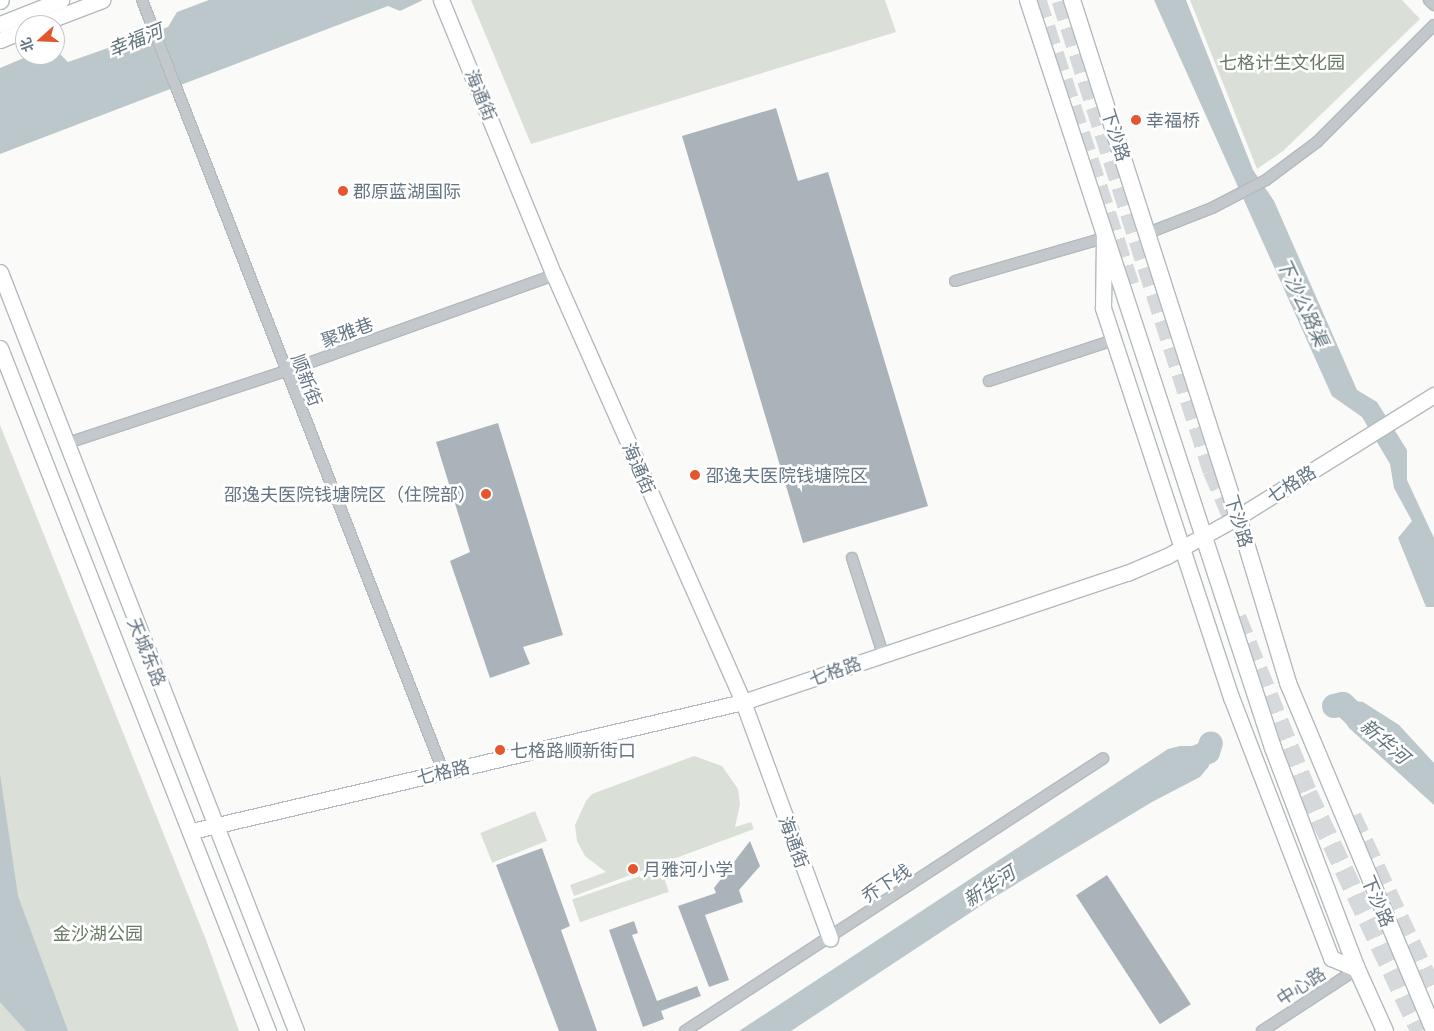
<!DOCTYPE html>
<html>
<head>
<meta charset="utf-8">
<style>
	body { margin:0 }
	#map { position:relative; width:1434px; height:1031px; overflow:hidden; background:#fafaf8; font-family:"Golos Text","Noto Sans SC",sans-serif }
	div>[style] { position:absolute }
	[style*='--x'] { left:calc(var(--x)*1px); top:calc(var(--y)*1px); width:calc(var(--w)*1px); rotate:calc(var(--a)*1deg) }
	.green>* { inset:0; background:#dadfd7; transform-origin:0 0 }
	.water>* { inset:0; background:#bbc7cb }
	.river>* { height:24px; margin:-12px; padding:0 12px; transform-origin:12px; border-radius:12px; background:#bbc7cb }
	.building>* { inset:0; background:#aab3b9; transform-origin:0 0 }
	.highway-tunnel>* { height:19px; margin-top:-9.5px; transform-origin:0; background:repeating-linear-gradient(90deg,#d5d9db 0 19px,transparent 0 28px) }
	.roads { filter:drop-shadow(1px 0 #b3babf) drop-shadow(-1px 0 #b3babf) drop-shadow(0 1px #b3babf) drop-shadow(0 -1px #b3babf) }
	.street>* { height:10px; margin:-5px; padding:0 5px; transform-origin:5px; border-radius:5px; background:#c3c8cc }
	.secondary>* { height:15px; margin:-7.5px; padding:0 7.5px; transform-origin:7.5px; border-radius:7.5px; background:#fff }
	.primary>* { height:16px; margin:-8px; padding:0 8px; transform-origin:8px; border-radius:8px; background:#fff }
	.dots>* { width:14px; height:14px; translate:-50% -50%; box-sizing:border-box; border:2px solid #fff; border-radius:50% }
	span { translate:-50% -50%; white-space:nowrap; text-align:center; line-height:1.15; -webkit-text-stroke:5px #fff; paint-order:stroke }
	.park-label { font-size:18px; color:#687a64 }
	.street-label { font-size:18px; color:#657683 }
	.poi-label { font-size:18px; color:#657683 }
	.left { translate:0 -50%; text-align:left }
	.right { translate:-100% -50%; text-align:right }
	.water-label { font-size:19px; color:#60757c; font-style:italic }
	.north { position:absolute; left:15px; top:15px; width:50px; height:50px; box-sizing:border-box; background:#fff; border:1px solid #c1c8cd; border-radius:50%; rotate:250deg; font-size:14px; font-weight:700; line-height:20px; text-align:center; color:#657683 }
	.north::after { content:''; display:block; margin:auto; width:18px; height:22px; background:#e4572e; clip-path:polygon(50% 0,100% 100%,50% 72%,0 100%) }
</style>
</head>
<body>
<div id="map">
	<div class="green">
		<div style="clip-path:polygon(471px 0,885px 0,896px 32px,531px 144px)"></div>
		<div style="clip-path:polygon(1190px 0,1402px 0,1420px 19px,1283px 151px,1257px 169px)"></div>
		<div style="clip-path:polygon(0 425px,206px 940px,239px 1031px,0 1031px)"></div>
		<div style="clip-path:polygon(694px 756px,722px 766px,738px 789px,740px 804px,735px 827px,751px 822px,754px 829px,574px 896px,570px 885px,606px 872px,585px 856px,577px 841px,575px 825px,586px 801px,592px 794px)"></div>
		<div style="left:535px;top:811px;width:32px;height:59px;rotate:68deg"></div>
		<div style="left:661px;top:869px;width:24px;height:94px;rotate:71deg"></div>
	</div>
	<div class="water">
		<div style="clip-path:polygon(209px 0,423px 0,400px 11px,388px 6px,0 154px,0 68px,31px 55px,55px 55px,55px 49px,68px 62px,168px 27px,177px 12px)"></div>
		<div style="clip-path:polygon(1154px 0,1186px 0,1253px 170px,1274px 201px,1357px 390px,1377px 402px,1407px 450px,1407px 480px,1434px 538px,1434px 607px,1426px 607px,1398px 538px,1412px 521px,1394px 488px,1390px 464px,1362px 417px,1332px 396px)"></div>
		<div style="clip-path:polygon(1352px 701px,1363px 702px,1399px 725px,1434px 763px,1434px 805px,1349px 728px,1343px 718px,1343px 704px)"></div>
		<div style="clip-path:polygon(1180px 746px,1201px 746px,1208px 752px,1209px 766px,1200px 777px,1152px 802px,988px 901px,791px 1031px,739px 1031px,1168px 749px)"></div>
		<div style="clip-path:polygon(0 774px,18px 896px,68px 1031px,26px 1031px,0 1002px)"></div>
	</div>
	<div class="river">
		<div style="--x:1334;--y:706;--w:9;--a:-13"></div>
		<div style="--x:1343;--y:704;--w:32;--a:44"></div>
		<div style="--x:1180;--y:765;--w:31;--a:-25"></div>
		<div style="--x:1208;--y:752;--w:9;--a:-72"></div>
	</div>
	<div class="building">
		<div style="clip-path:polygon(776px 108px,798px 181px,828px 172px,928px 506px,803px 543px,682px 136px)"></div>
		<div style="clip-path:polygon(498px 423px,563px 635px,523px 647px,530px 664px,490px 678px,450px 561px,470px 552px,436px 442px)"></div>
		<div style="clip-path:polygon(750px 841px,760px 866px,739px 890px,743px 902px,705px 915px,729px 980px,709px 987px,678px 906px,716px 893px,714px 888px)"></div>
		<div style="clip-path:polygon(542px 848px,570px 926px,561px 930px,597px 1031px,559px 1031px,496px 865px)"></div>
		<div style="left:1107px;top:875px;width:154px;height:37px;rotate:57deg"></div>
		<div style="clip-path:polygon(634px 921px,638px 933px,632px 935px,657px 1001px,697px 986px,701px 996px,661px 1011px,664px 1019px,643px 1027px,609px 930px)"></div>
	</div>
	<div class="highway-tunnel">
		<div style="--x:1037;--y:0;--w:306;--a:71.9"></div>
		<div style="--x:1061;--y:0;--w:494;--a:72.2"></div>
		<div style="--x:1212;--y:470;--w:53;--a:66.8"></div>
		<div style="--x:1237;--y:617;--w:190;--a:68"></div>
		<div style="--x:1308;--y:793;--w:263;--a:64.8"></div>
		<div style="--x:1352;--y:816;--w:194;--a:65"></div>
	</div>
	<div class="roads">
		<div class="street">
			<div style="--x:142;--y:0;--w:828;--a:68.67"></div>
			<div style="--x:1429;--y:0;--w:7;--a:45"></div>
			<div style="--x:1148;--y:233;--w:69;--a:-21.3"></div>
			<div style="--x:1212;--y:208;--w:61;--a:-27.4"></div>
			<div style="--x:1266;--y:180;--w:64;--a:-36.7"></div>
			<div style="--x:1317;--y:142;--w:165;--a:-45"></div>
			<div style="--x:955;--y:281;--w:155;--a:-16.1"></div>
			<div style="--x:989;--y:381;--w:132;--a:-18.2"></div>
			<div style="--x:65;--y:444;--w:233;--a:-18.3"></div>
			<div style="--x:286;--y:371;--w:285;--a:-19.7"></div>
			<div style="--x:852;--y:558;--w:101;--a:72.1"></div>
			<div style="--x:685;--y:1031;--w:499;--a:-33.1"></div>
			<div style="--x:1262;--y:1031;--w:113;--a:-33.1"></div>
		</div>
		<div class="secondary">
			<div style="--x:441;--y:0;--w:297;--a:67.7"></div>
			<div style="--x:554;--y:275;--w:467;--a:66.1"></div>
			<div style="--x:743;--y:702;--w:252;--a:69.8"></div>
			<div style="--x:0;--y:1;--w:1;--a:-45"></div>
			<div style="--x:0;--y:24;--w:66;--a:-21.5"></div>
			<div style="--x:37;--y:25;--w:70;--a:-21"></div>
			<div style="--x:0;--y:40;--w:27;--a:-22"></div>
			<div style="--x:1104;--y:238;--w:70;--a:90.8"></div>
			<div style="--x:1103;--y:308;--w:410;--a:71.8"></div>
			<div style="--x:1231;--y:697;--w:280;--a:69"></div>
			<div style="--x:1331;--y:958;--w:28;--a:23"></div>
			<div style="--x:0;--y:272;--w:815;--a:68.69"></div>
			<div style="--x:0;--y:348;--w:734;--a:68.58"></div>
			<div style="--x:192;--y:831;--w:566;--a:-13.18"></div>
			<div style="--x:743;--y:702;--w:405;--a:-18.6"></div>
			<div style="--x:1127;--y:573;--w:43;--a:-23"></div>
			<div style="--x:1167;--y:556;--w:81;--a:-28.8"></div>
			<div style="--x:1238;--y:517;--w:231;--a:-31.9"></div>
		</div>
		<div class="primary">
			<div style="--x:1028;--y:0;--w:787;--a:71.86"></div>
			<div style="--x:1273;--y:748;--w:236;--a:69.2"></div>
			<div style="--x:1357;--y:969;--w:68;--a:65.7"></div>
			<div style="--x:1072;--y:0;--w:543;--a:72.2"></div>
			<div style="--x:1238;--y:517;--w:173;--a:73.2"></div>
			<div style="--x:1288;--y:683;--w:377;--a:67.2"></div>
		</div>
	</div>
	<div class="dots">
		<div style="left:1136px;top:120px;background:#e4572e"></div>
		<div style="left:343px;top:191px;background:#e4572e"></div>
		<div style="left:695px;top:475px;background:#e4572e"></div>
		<div style="left:486px;top:494px;background:#e4572e"></div>
		<div style="left:500px;top:750px;background:#e4572e"></div>
		<div style="left:633px;top:869px;background:#e4572e"></div>
	</div>
	<div class="park-label">
		<span style="left:1282px;top:62px">七格计生文化园</span>
		<span style="left:98px;top:933px">金沙湖公园</span>
	</div>
	<div class="street-label">
		<span style="left:481px;top:95px;rotate:68deg">海通街</span>
		<span style="left:1116px;top:135px;rotate:72deg">下沙路</span>
		<span style="left:347px;top:332px;rotate:-20deg">聚雅巷</span>
		<span style="left:307px;top:380px;rotate:69deg">顺新街</span>
		<span style="left:639px;top:468px;rotate:66deg">海通街</span>
		<span style="left:1291px;top:484px;rotate:-32deg">七格路</span>
		<span style="left:1239px;top:521px;rotate:73deg">下沙路</span>
		<span style="left:147px;top:652px;rotate:68deg">天城东路</span>
		<span style="left:835px;top:671px;rotate:-19deg">七格路</span>
		<span style="left:443px;top:772px;rotate:-13deg">七格路</span>
		<span style="left:794px;top:842px;rotate:70deg">海通街</span>
		<span style="left:886px;top:883px;rotate:-33deg">乔下线</span>
		<span style="left:1378px;top:901px;rotate:67deg">下沙路</span>
		<span style="left:1301px;top:986px;rotate:-33deg">中心路</span>
	</div>
	<div class="poi-label">
		<span class="left" style="left:1146px;top:120px">幸福桥</span>
		<span class="left" style="left:353px;top:191px">郡原蓝湖国际</span>
		<span class="left" style="left:706px;top:475px">邵逸夫医院钱塘院区</span>
		<span class="right" style="left:476px;top:494px">邵逸夫医院钱塘院区（住院部）</span>
		<span class="left" style="left:510px;top:750px">七格路顺新街口</span>
		<span class="left" style="left:643px;top:869px">月雅河小学</span>
	</div>
	<div class="water-label">
		<span style="left:135px;top:40px;rotate:-22deg">幸福河</span>
		<span style="left:1303px;top:302px;rotate:65deg">下沙公路渠</span>
		<span style="left:1385px;top:741px;rotate:41deg">新华河</span>
		<span style="left:989px;top:886px;rotate:-33deg">新华河</span>
	</div>
	<div class="north">北</div>
</div>
</body>
</html>
